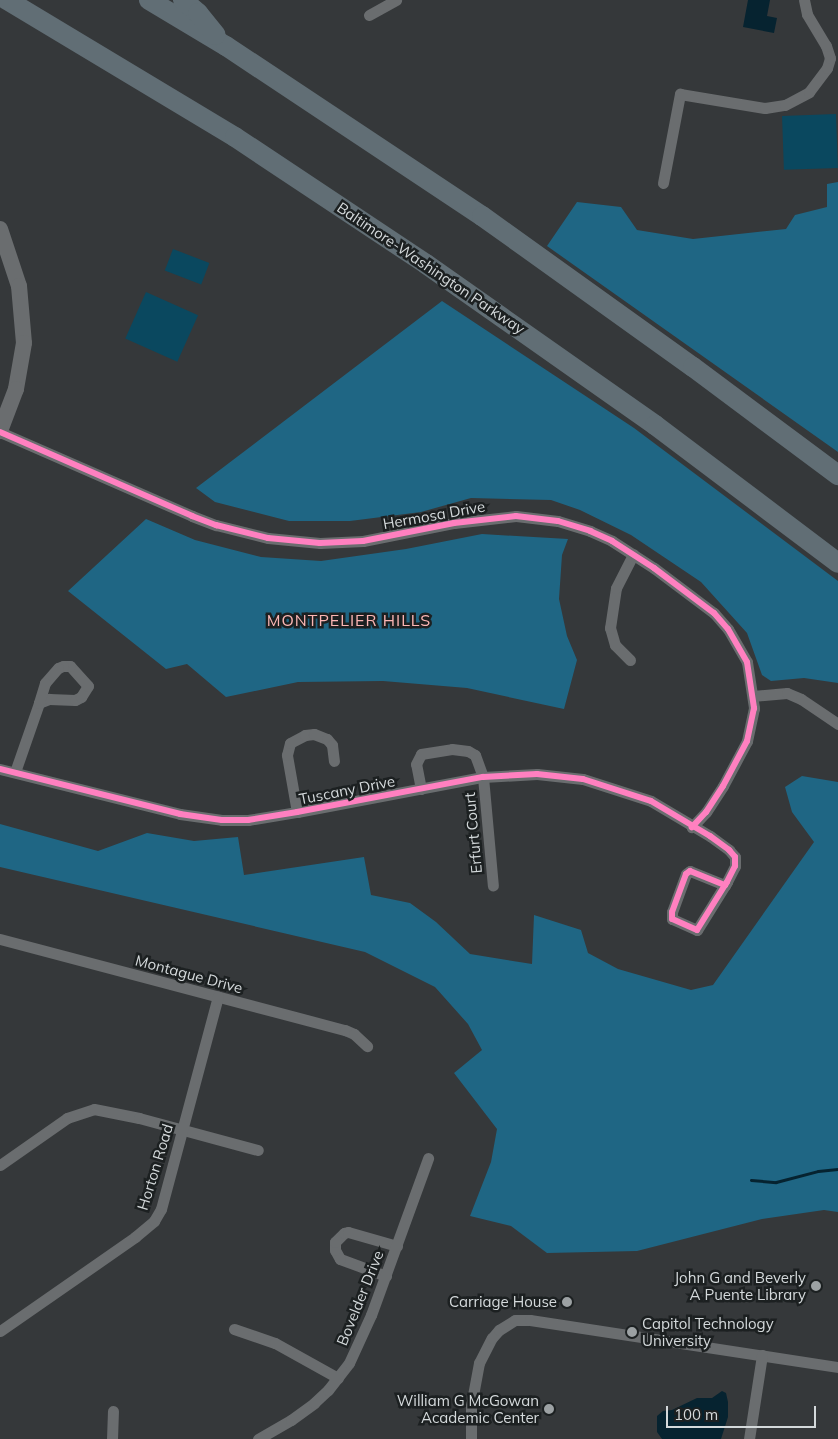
<!DOCTYPE html>
<html>
<head>
<meta charset="utf-8">
<style>
	body { margin:0 }
	#map { position:relative; width:838px; height:1439px; overflow:hidden; background:#35383a; font-family:Mulish,sans-serif }
	div>[style] { position:absolute }
	[style*='--x'] { left:calc(var(--x)*1px); top:calc(var(--y)*1px); width:calc(var(--w)*1px); rotate:calc(var(--a)*1deg) }
	.green>* { inset:0; background:#0a485f; transform-origin:0 0 }
	.forest>* { inset:0; background:#1f6684 }
	.water>* { inset:0; background:#062330 }
	.stream>* { height:3px; margin:-1.5px; padding:0 1.5px; transform-origin:1.5px; border-radius:1.5px; background:#062330 }
	.minor>* { height:11px; margin:-5.5px; padding:0 5.5px; transform-origin:5.5px; border-radius:5.5px; background:#6a6d6f }
	.secondary>* { height:16px; margin:-8px; padding:0 8px; transform-origin:8px; border-radius:8px; background:#6a6d6f }
	.motorway>* { height:20px; margin:-10px; padding:0 10px; transform-origin:10px; border-radius:10px; background:#616e75 }
	.cycleway>* { height:6px; margin:-3px; padding:0 3px; transform-origin:3px; border-radius:3px; background:#ff80c0 }
	.dots>* { width:14px; height:14px; translate:-50% -50%; box-sizing:border-box; border:2px solid #1c2021; border-radius:50% }
	span { translate:-50% -50%; white-space:nowrap; text-align:center; line-height:1.15; -webkit-text-stroke:5px #1c2021; paint-order:stroke }
	.street-label { font-size:15px; color:#d4d9db }
	.poi-label { font-size:15px; color:#d4d9db }
	.right { translate:-100% -50%; text-align:right }
	.left { translate:0 -50%; text-align:left }
	.neighbourhood-label { font-size:16px; color:#fbb6b4; letter-spacing:1px }
	.scale { position:absolute; left:666px; top:1406px; width:150px; height:22px; box-sizing:border-box; border:2px solid #d4d9db; border-top:0; padding-left:6px; font-size:15px; line-height:18px; white-space:nowrap; color:#d4d9db; -webkit-text-stroke:4px #1c2021; paint-order:stroke }
</style>
</head>
<body>
<div id="map">
	<div class="green">
		<div style="left:836px;top:114px;width:54px;height:54px;rotate:88deg"></div>
		<div style="left:173px;top:249px;width:39px;height:23px;rotate:21deg"></div>
		<div style="left:146px;top:292px;width:57px;height:51px;rotate:24deg"></div>
	</div>
	<div class="forest">
		<div style="clip-path:polygon(838px 182px,838px 452px,547px 246px,577px 202px,621px 207px,637px 230px,693px 239px,786px 229px,795px 215px,827px 207px,827px 184px)"></div>
		<div style="clip-path:polygon(442px 301px,634px 428px,838px 581px,838px 683px,804px 678px,771px 681px,762px 675px,747px 633px,701px 582px,631px 535px,580px 510px,551px 500px,471px 498px,421px 512px,350px 521px,289px 521px,215px 502px,196px 488px)"></div>
		<div style="clip-path:polygon(146px 519px,195px 540px,261px 557px,321px 561px,406px 549px,482px 534px,568px 539px,562px 555px,559px 599px,567px 636px,577px 660px,564px 709px,467px 688px,383px 681px,298px 682px,226px 697px,187px 664px,166px 669px,68px 591px)"></div>
		<div style="clip-path:polygon(802px 776px,838px 782px,838px 1212px,824px 1210px,762px 1219px,637px 1251px,547px 1253px,511px 1226px,470px 1216px,491px 1162px,497px 1129px,454px 1073px,482px 1050px,468px 1024px,435px 987px,365px 952px,0 867px,0 824px,98px 851px,147px 833px,194px 841px,238px 837px,244px 875px,364px 857px,371px 895px,410px 903px,436px 922px,470px 954px,532px 964px,534px 915px,581px 930px,588px 953px,618px 969px,691px 990px,713px 985px,814px 842px,792px 812px,785px 787px)"></div>
	</div>
	<div class="water">
		<div style="clip-path:polygon(748px 0,770px 0,767px 16px,777px 18px,774px 33px,743px 27px)"></div>
		<div style="clip-path:polygon(722px 1391px,726px 1393px,728px 1402px,728px 1417px,721px 1439px,662px 1439px,657px 1432px,657px 1416px,663px 1411px,672px 1410px,697px 1398px,712px 1398px)"></div>
	</div>
	<div class="stream">
		<div style="--x:751;--y:1180;--w:25;--a:5"></div>
		<div style="--x:776;--y:1182;--w:43;--a:-14.7"></div>
		<div style="--x:818;--y:1171;--w:20;--a:-6"></div>
	</div>
	<div class="minor">
		<div style="--x:369;--y:15;--w:31;--a:-29"></div>
		<div style="--x:663;--y:183;--w:91;--a:-79.2"></div>
		<div style="--x:680;--y:94;--w:86;--a:9.4"></div>
		<div style="--x:765;--y:108;--w:20;--a:-9"></div>
		<div style="--x:785;--y:105;--w:27;--a:-28"></div>
		<div style="--x:809;--y:92;--w:30;--a:-53"></div>
		<div style="--x:827;--y:68;--w:10;--a:-73"></div>
		<div style="--x:830;--y:58;--w:13;--a:-108"></div>
		<div style="--x:826;--y:46;--w:37;--a:-121"></div>
		<div style="--x:807;--y:14;--w:14;--a:-102"></div>
		<div style="--x:0;--y:432;--w:210;--a:23.6"></div>
		<div style="--x:192;--y:516;--w:26;--a:21"></div>
		<div style="--x:216;--y:525;--w:54;--a:14"></div>
		<div style="--x:268;--y:538;--w:52;--a:5.5"></div>
		<div style="--x:320;--y:543;--w:43;--a:-2.7"></div>
		<div style="--x:363;--y:541;--w:93;--a:-11.2"></div>
		<div style="--x:454;--y:523;--w:62;--a:-6.4"></div>
		<div style="--x:516;--y:516;--w:42;--a:6.8"></div>
		<div style="--x:558;--y:521;--w:34;--a:17"></div>
		<div style="--x:590;--y:531;--w:24;--a:24"></div>
		<div style="--x:612;--y:541;--w:50;--a:32.7"></div>
		<div style="--x:654;--y:568;--w:75;--a:36.9"></div>
		<div style="--x:714;--y:613;--w:21;--a:49"></div>
		<div style="--x:728;--y:629;--w:38;--a:60"></div>
		<div style="--x:747;--y:662;--w:47;--a:81.3"></div>
		<div style="--x:754;--y:708;--w:34;--a:102"></div>
		<div style="--x:747;--y:741;--w:51;--a:118.1"></div>
		<div style="--x:723;--y:786;--w:31;--a:123"></div>
		<div style="--x:706;--y:812;--w:21;--a:133"></div>
		<div style="--x:630;--y:660;--w:21;--a:-135"></div>
		<div style="--x:615;--y:645;--w:18;--a:-106"></div>
		<div style="--x:610;--y:628;--w:40;--a:-81.5"></div>
		<div style="--x:616;--y:588;--w:38;--a:-63"></div>
		<div style="--x:753;--y:696;--w:34;--a:-5"></div>
		<div style="--x:787;--y:693;--w:15;--a:23"></div>
		<div style="--x:801;--y:699;--w:45;--a:34"></div>
		<div style="--x:0;--y:769;--w:186;--a:14"></div>
		<div style="--x:180;--y:814;--w:42;--a:8.1"></div>
		<div style="--x:222;--y:820;--w:26;--a:0"></div>
		<div style="--x:248;--y:820;--w:50;--a:-9.3"></div>
		<div style="--x:297;--y:812;--w:189;--a:-10.7"></div>
		<div style="--x:483;--y:777;--w:54;--a:-3.2"></div>
		<div style="--x:537;--y:774;--w:46;--a:6.2"></div>
		<div style="--x:583;--y:779;--w:71;--a:17.9"></div>
		<div style="--x:651;--y:801;--w:69;--a:30.7"></div>
		<div style="--x:710;--y:836;--w:24;--a:36"></div>
		<div style="--x:729;--y:850;--w:9;--a:49"></div>
		<div style="--x:735;--y:857;--w:9;--a:90"></div>
		<div style="--x:735;--y:866;--w:18;--a:117"></div>
		<div style="--x:727;--y:882;--w:4;--a:124"></div>
		<div style="--x:725;--y:885;--w:53;--a:121.9"></div>
		<div style="--x:697;--y:930;--w:27;--a:-156"></div>
		<div style="--x:672;--y:919;--w:7;--a:-90"></div>
		<div style="--x:672;--y:912;--w:40;--a:-69.8"></div>
		<div style="--x:686;--y:874;--w:5;--a:-37"></div>
		<div style="--x:690;--y:871;--w:38;--a:22"></div>
		<div style="--x:15;--y:772;--w:73;--a:-70.8"></div>
		<div style="--x:39;--y:703;--w:11;--a:-22"></div>
		<div style="--x:49;--y:699;--w:26;--a:2"></div>
		<div style="--x:75;--y:700;--w:7;--a:-27"></div>
		<div style="--x:81;--y:697;--w:13;--a:-58"></div>
		<div style="--x:88;--y:686;--w:27;--a:-132"></div>
		<div style="--x:70;--y:666;--w:7;--a:180"></div>
		<div style="--x:63;--y:666;--w:5;--a:158"></div>
		<div style="--x:58;--y:668;--w:20;--a:131"></div>
		<div style="--x:45;--y:683;--w:21;--a:107"></div>
		<div style="--x:421;--y:789;--w:25;--a:-101"></div>
		<div style="--x:416;--y:764;--w:11;--a:-63"></div>
		<div style="--x:421;--y:754;--w:31;--a:-9"></div>
		<div style="--x:452;--y:749;--w:16;--a:7"></div>
		<div style="--x:468;--y:751;--w:8;--a:30"></div>
		<div style="--x:475;--y:755;--w:23;--a:70"></div>
		<div style="--x:483;--y:777;--w:109;--a:84.8"></div>
		<div style="--x:297;--y:812;--w:58;--a:-100"></div>
		<div style="--x:287;--y:755;--w:12;--a:-76"></div>
		<div style="--x:290;--y:743;--w:17;--a:-28"></div>
		<div style="--x:305;--y:735;--w:9;--a:-6"></div>
		<div style="--x:314;--y:734;--w:14;--a:21"></div>
		<div style="--x:327;--y:739;--w:8;--a:50"></div>
		<div style="--x:332;--y:745;--w:16;--a:83"></div>
		<div style="--x:0;--y:939;--w:357;--a:14.8"></div>
		<div style="--x:345;--y:1030;--w:10;--a:24"></div>
		<div style="--x:354;--y:1034;--w:18;--a:43"></div>
		<div style="--x:0;--y:1165;--w:82;--a:-35"></div>
		<div style="--x:67;--y:1118;--w:28;--a:-18"></div>
		<div style="--x:94;--y:1109;--w:46;--a:11.3"></div>
		<div style="--x:139;--y:1118;--w:123;--a:15.1"></div>
		<div style="--x:386;--y:1276;--w:49;--a:-159.7"></div>
		<div style="--x:340;--y:1259;--w:10;--a:-119"></div>
		<div style="--x:335;--y:1250;--w:8;--a:-90"></div>
		<div style="--x:335;--y:1242;--w:13;--a:-45"></div>
		<div style="--x:344;--y:1233;--w:4;--a:-14"></div>
		<div style="--x:348;--y:1232;--w:51;--a:15.9"></div>
		<div style="--x:234;--y:1329;--w:43;--a:18.9"></div>
		<div style="--x:275;--y:1343;--w:72;--a:29.1"></div>
		<div style="--x:0;--y:1331;--w:165;--a:-34.8"></div>
		<div style="--x:135;--y:1237;--w:25;--a:-40"></div>
		<div style="--x:154;--y:1221;--w:14;--a:-60"></div>
		<div style="--x:161;--y:1209;--w:220;--a:-75"></div>
		<div style="--x:112;--y:1439;--w:28;--a:-88"></div>
		<div style="--x:258;--y:1439;--w:38;--a:-30"></div>
		<div style="--x:291;--y:1420;--w:29;--a:-36"></div>
		<div style="--x:314;--y:1403;--w:19;--a:-43"></div>
		<div style="--x:328;--y:1390;--w:34;--a:-52"></div>
		<div style="--x:349;--y:1363;--w:53;--a:-65.4"></div>
		<div style="--x:371;--y:1315;--w:167;--a:-70"></div>
		<div style="--x:471;--y:1439;--w:33;--a:-90"></div>
		<div style="--x:471;--y:1406;--w:44;--a:-79.5"></div>
		<div style="--x:479;--y:1363;--w:28;--a:-63"></div>
		<div style="--x:492;--y:1338;--w:11;--a:-49"></div>
		<div style="--x:499;--y:1330;--w:19;--a:-32"></div>
		<div style="--x:515;--y:1320;--w:15;--a:0"></div>
		<div style="--x:530;--y:1320;--w:312;--a:8.7"></div>
		<div style="--x:749;--y:1439;--w:85;--a:-81.2"></div>
	</div>
	<div class="secondary">
		<div style="--x:0;--y:229;--w:60;--a:71.6"></div>
		<div style="--x:19;--y:286;--w:57;--a:85"></div>
		<div style="--x:24;--y:343;--w:47;--a:99.9"></div>
		<div style="--x:16;--y:389;--w:45;--a:110.9"></div>
	</div>
	<div class="motorway">
		<div style="--x:7;--y:0;--w:266;--a:31"></div>
		<div style="--x:235;--y:137;--w:229;--a:33.6"></div>
		<div style="--x:426;--y:264;--w:280;--a:35.1"></div>
		<div style="--x:655;--y:425;--w:229;--a:37"></div>
		<div style="--x:149;--y:0;--w:90;--a:30.9"></div>
		<div style="--x:226;--y:46;--w:307;--a:33.6"></div>
		<div style="--x:482;--y:216;--w:259;--a:35.6"></div>
		<div style="--x:693;--y:367;--w:181;--a:36.7"></div>
		<div style="--x:183;--y:0;--w:20;--a:41"></div>
		<div style="--x:198;--y:13;--w:28;--a:51"></div>
	</div>
	<div class="cycleway">
		<div style="--x:0;--y:432;--w:210;--a:23.6"></div>
		<div style="--x:192;--y:516;--w:26;--a:21"></div>
		<div style="--x:216;--y:525;--w:54;--a:14"></div>
		<div style="--x:268;--y:538;--w:52;--a:5.5"></div>
		<div style="--x:320;--y:543;--w:43;--a:-2.7"></div>
		<div style="--x:363;--y:541;--w:93;--a:-11.2"></div>
		<div style="--x:454;--y:523;--w:62;--a:-6.4"></div>
		<div style="--x:516;--y:516;--w:42;--a:6.8"></div>
		<div style="--x:558;--y:521;--w:34;--a:17"></div>
		<div style="--x:590;--y:531;--w:24;--a:24"></div>
		<div style="--x:612;--y:541;--w:50;--a:32.7"></div>
		<div style="--x:654;--y:568;--w:75;--a:36.9"></div>
		<div style="--x:714;--y:613;--w:21;--a:49"></div>
		<div style="--x:728;--y:629;--w:38;--a:60"></div>
		<div style="--x:747;--y:662;--w:47;--a:81.3"></div>
		<div style="--x:754;--y:708;--w:34;--a:102"></div>
		<div style="--x:747;--y:741;--w:51;--a:118.1"></div>
		<div style="--x:723;--y:786;--w:31;--a:123"></div>
		<div style="--x:706;--y:812;--w:21;--a:133"></div>
		<div style="--x:0;--y:769;--w:186;--a:14"></div>
		<div style="--x:180;--y:814;--w:42;--a:8.1"></div>
		<div style="--x:222;--y:820;--w:26;--a:0"></div>
		<div style="--x:248;--y:820;--w:50;--a:-9.3"></div>
		<div style="--x:297;--y:812;--w:189;--a:-10.7"></div>
		<div style="--x:483;--y:777;--w:54;--a:-3.2"></div>
		<div style="--x:537;--y:774;--w:46;--a:6.2"></div>
		<div style="--x:583;--y:779;--w:71;--a:17.9"></div>
		<div style="--x:651;--y:801;--w:69;--a:30.7"></div>
		<div style="--x:710;--y:836;--w:24;--a:36"></div>
		<div style="--x:729;--y:850;--w:9;--a:49"></div>
		<div style="--x:735;--y:857;--w:9;--a:90"></div>
		<div style="--x:735;--y:866;--w:18;--a:117"></div>
		<div style="--x:727;--y:882;--w:4;--a:124"></div>
		<div style="--x:725;--y:885;--w:53;--a:121.9"></div>
		<div style="--x:697;--y:930;--w:27;--a:-156"></div>
		<div style="--x:672;--y:919;--w:7;--a:-90"></div>
		<div style="--x:672;--y:912;--w:40;--a:-69.8"></div>
		<div style="--x:686;--y:874;--w:5;--a:-37"></div>
		<div style="--x:690;--y:871;--w:38;--a:22"></div>
	</div>
	<div class="dots">
		<div style="left:816px;top:1286px;background:#9ca1a3"></div>
		<div style="left:567px;top:1302px;background:#9ca1a3"></div>
		<div style="left:632px;top:1332px;background:#9ca1a3"></div>
		<div style="left:549px;top:1409px;background:#9ca1a3"></div>
	</div>
	<div class="street-label">
		<span style="left:431px;top:268px;rotate:34deg">Baltimore-Washington Parkway</span>
		<span style="left:434px;top:515px;rotate:-10deg">Hermosa Drive</span>
		<span style="left:347px;top:790px;rotate:-11deg">Tuscany Drive</span>
		<span style="left:473px;top:833px;rotate:-95deg">Erfurt Court</span>
		<span style="left:189px;top:974px;rotate:15deg">Montague Drive</span>
		<span style="left:155px;top:1167px;rotate:-73deg">Horton Road</span>
		<span style="left:360px;top:1298px;rotate:-68deg">Bovelder Drive</span>
	</div>
	<div class="poi-label">
		<span class="right" style="left:806px;top:1286px">John G and Beverly<br>A Puente Library</span>
		<span class="right" style="left:557px;top:1302px">Carriage House</span>
		<span class="left" style="left:642px;top:1332px">Capitol Technology<br>University</span>
		<span class="right" style="left:539px;top:1409px">William G McGowan<br>Academic Center</span>
	</div>
	<div class="neighbourhood-label">
		<span style="left:349px;top:620px">MONTPELIER HILLS</span>
	</div>
	<div class="scale">100 m</div>
</div>
</body>
</html>
